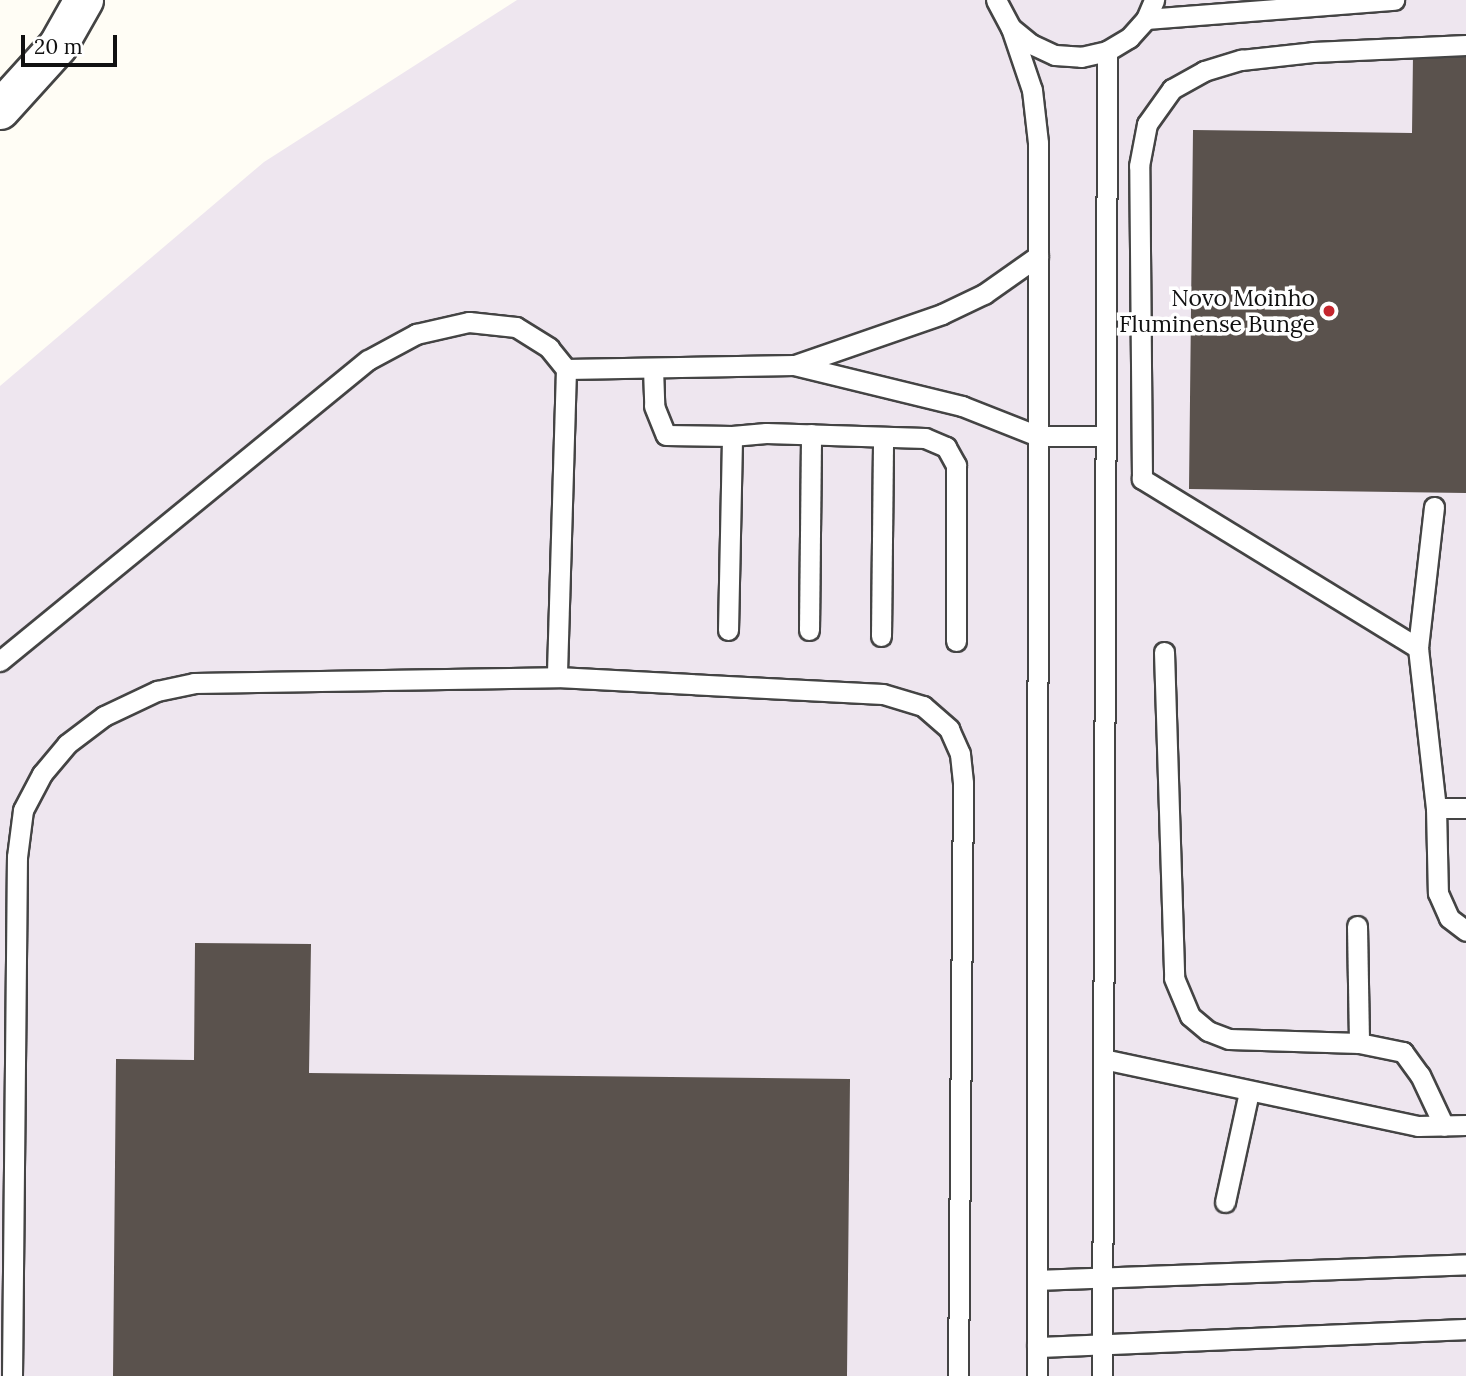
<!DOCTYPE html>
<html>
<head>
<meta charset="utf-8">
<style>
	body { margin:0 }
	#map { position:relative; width:1466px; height:1376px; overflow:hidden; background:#fffdf5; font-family:Lora,serif }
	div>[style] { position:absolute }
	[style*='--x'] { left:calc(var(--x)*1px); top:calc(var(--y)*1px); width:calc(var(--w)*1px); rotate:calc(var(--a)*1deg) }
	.industrial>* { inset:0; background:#eee6ef }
	.building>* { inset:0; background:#5a524d }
	.roads { filter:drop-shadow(2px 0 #444) drop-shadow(-2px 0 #444) drop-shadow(0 2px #444) drop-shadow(0 -2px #444) }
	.lane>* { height:19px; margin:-9.5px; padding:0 9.5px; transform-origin:9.5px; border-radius:9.5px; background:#fff }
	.street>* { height:38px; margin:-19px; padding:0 19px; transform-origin:19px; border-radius:19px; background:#fff }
	.dots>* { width:19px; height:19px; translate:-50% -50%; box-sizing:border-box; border:4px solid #fff; border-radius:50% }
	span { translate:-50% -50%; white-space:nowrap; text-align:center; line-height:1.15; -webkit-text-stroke:7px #fff; paint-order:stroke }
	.poi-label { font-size:23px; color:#111 }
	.right { translate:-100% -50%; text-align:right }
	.scale { position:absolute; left:21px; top:35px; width:96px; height:32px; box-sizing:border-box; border:4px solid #111; border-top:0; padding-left:9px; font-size:21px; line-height:24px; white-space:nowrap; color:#111; -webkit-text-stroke:5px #fff; paint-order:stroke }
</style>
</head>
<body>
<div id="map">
	<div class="industrial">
		<div style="clip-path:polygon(517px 0,1466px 0,1466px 1376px,0 1376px,0 386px,264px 162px)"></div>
	</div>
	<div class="building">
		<div style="clip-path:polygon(1413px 55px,1466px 56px,1466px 493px,1189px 489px,1193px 130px,1412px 133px)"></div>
		<div style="clip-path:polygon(195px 943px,311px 944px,309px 1073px,850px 1079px,847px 1376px,113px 1376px,116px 1059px,194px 1060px)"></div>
	</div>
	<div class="roads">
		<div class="lane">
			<div style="--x:996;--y:0;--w:32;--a:62"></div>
			<div style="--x:1011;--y:28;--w:26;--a:39"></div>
			<div style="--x:1031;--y:44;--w:26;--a:25"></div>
			<div style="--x:1055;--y:55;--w:26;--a:4"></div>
			<div style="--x:1081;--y:57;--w:27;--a:-13"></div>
			<div style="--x:1107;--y:51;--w:26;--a:-31"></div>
			<div style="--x:1129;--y:38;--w:25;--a:-48"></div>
			<div style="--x:1146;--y:19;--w:21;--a:-67"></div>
			<div style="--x:1146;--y:19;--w:249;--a:-4.4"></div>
			<div style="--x:1011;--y:28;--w:65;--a:71.3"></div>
			<div style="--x:1032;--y:90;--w:53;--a:83.5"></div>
			<div style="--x:1038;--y:143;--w:1233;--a:90.05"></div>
			<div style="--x:795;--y:365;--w:156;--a:-19.1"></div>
			<div style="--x:942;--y:314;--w:47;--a:-25.5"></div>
			<div style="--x:984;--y:294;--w:66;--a:-35.1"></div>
			<div style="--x:653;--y:368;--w:38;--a:88"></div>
			<div style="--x:654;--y:406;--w:31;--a:68"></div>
			<div style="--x:666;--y:435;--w:66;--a:0.9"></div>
			<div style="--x:566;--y:369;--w:228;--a:-1"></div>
			<div style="--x:794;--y:365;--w:173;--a:13.7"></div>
			<div style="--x:962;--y:406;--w:82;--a:21.5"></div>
			<div style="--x:1038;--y:436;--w:64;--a:0"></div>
			<div style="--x:1434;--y:507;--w:142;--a:96.5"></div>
			<div style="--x:1418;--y:648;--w:161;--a:83.6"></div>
			<div style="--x:1436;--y:808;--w:85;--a:88.7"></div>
			<div style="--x:1438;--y:893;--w:27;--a:66"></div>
			<div style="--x:1449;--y:918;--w:21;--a:37"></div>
			<div style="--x:728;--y:630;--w:194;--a:-88.8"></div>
			<div style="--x:732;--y:436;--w:34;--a:-5"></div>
			<div style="--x:766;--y:433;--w:159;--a:1.8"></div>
			<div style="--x:925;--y:438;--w:23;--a:23"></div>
			<div style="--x:946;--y:447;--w:21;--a:61"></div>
			<div style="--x:956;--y:465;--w:176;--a:90"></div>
			<div style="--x:809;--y:630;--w:196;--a:-89.4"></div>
			<div style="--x:881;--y:636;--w:199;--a:-89.4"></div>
			<div style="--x:1418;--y:648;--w:324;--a:-148.5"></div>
			<div style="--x:1142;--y:479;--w:313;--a:-90.5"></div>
			<div style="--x:1139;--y:166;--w:43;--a:-79.2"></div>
			<div style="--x:1147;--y:124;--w:43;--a:-54.5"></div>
			<div style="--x:1172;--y:89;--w:37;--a:-29"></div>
			<div style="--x:1204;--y:71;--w:39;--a:-17"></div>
			<div style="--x:1241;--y:60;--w:72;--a:-6.3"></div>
			<div style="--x:1313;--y:52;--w:153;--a:-2.6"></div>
			<div style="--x:1164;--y:652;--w:326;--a:88.2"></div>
			<div style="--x:1174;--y:978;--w:41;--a:67.2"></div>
			<div style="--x:1190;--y:1016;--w:23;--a:40"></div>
			<div style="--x:1208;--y:1031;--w:22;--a:21"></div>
			<div style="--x:1229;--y:1039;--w:130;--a:1.8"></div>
			<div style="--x:1359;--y:1043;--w:45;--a:11.6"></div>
			<div style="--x:1403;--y:1052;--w:29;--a:54"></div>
			<div style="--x:1420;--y:1075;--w:56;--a:64.8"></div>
			<div style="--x:0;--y:661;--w:475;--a:-39.3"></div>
			<div style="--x:368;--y:360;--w:55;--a:-28.4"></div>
			<div style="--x:416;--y:334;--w:54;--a:-12.8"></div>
			<div style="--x:469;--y:322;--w:47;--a:6.1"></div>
			<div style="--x:516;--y:327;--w:39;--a:32"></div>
			<div style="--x:549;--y:348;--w:27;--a:51"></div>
			<div style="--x:566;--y:369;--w:308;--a:91.7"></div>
			<div style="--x:1436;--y:808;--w:30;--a:0"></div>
			<div style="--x:1357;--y:926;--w:117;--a:89"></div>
			<div style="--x:1103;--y:1059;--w:322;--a:12"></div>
			<div style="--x:1418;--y:1126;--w:48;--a:-1.2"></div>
			<div style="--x:1225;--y:1202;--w:113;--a:-77.7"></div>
			<div style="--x:1038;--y:1280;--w:428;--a:-2.1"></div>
			<div style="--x:1037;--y:1347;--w:429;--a:-2.4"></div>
			<div style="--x:12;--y:1376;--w:519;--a:-89.45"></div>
			<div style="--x:17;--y:857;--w:47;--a:-82.7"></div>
			<div style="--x:23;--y:810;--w:41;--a:-62.2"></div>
			<div style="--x:42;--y:774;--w:39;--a:-50"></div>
			<div style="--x:67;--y:744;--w:46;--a:-37.1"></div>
			<div style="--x:104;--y:716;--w:59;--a:-25.3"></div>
			<div style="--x:157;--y:691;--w:38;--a:-12"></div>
			<div style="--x:194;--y:683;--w:363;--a:-0.9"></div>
			<div style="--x:557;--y:677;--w:326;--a:3"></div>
			<div style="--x:883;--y:694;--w:42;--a:16.7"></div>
			<div style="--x:923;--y:706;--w:35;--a:41"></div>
			<div style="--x:949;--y:729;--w:27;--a:66"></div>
			<div style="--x:960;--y:754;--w:29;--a:84"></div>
			<div style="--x:963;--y:783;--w:593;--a:90.48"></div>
			<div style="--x:1102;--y:1376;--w:1325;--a:-89.78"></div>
		</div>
		<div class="street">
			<div style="--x:0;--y:110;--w:86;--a:-47.8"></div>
			<div style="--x:58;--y:46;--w:53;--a:-60.5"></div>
		</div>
	</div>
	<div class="dots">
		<div style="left:1329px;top:311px;background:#c4262e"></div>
	</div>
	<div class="poi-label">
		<span class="right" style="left:1315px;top:311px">Novo Moinho<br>Fluminense Bunge</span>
	</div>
	<div class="scale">20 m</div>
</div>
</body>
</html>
